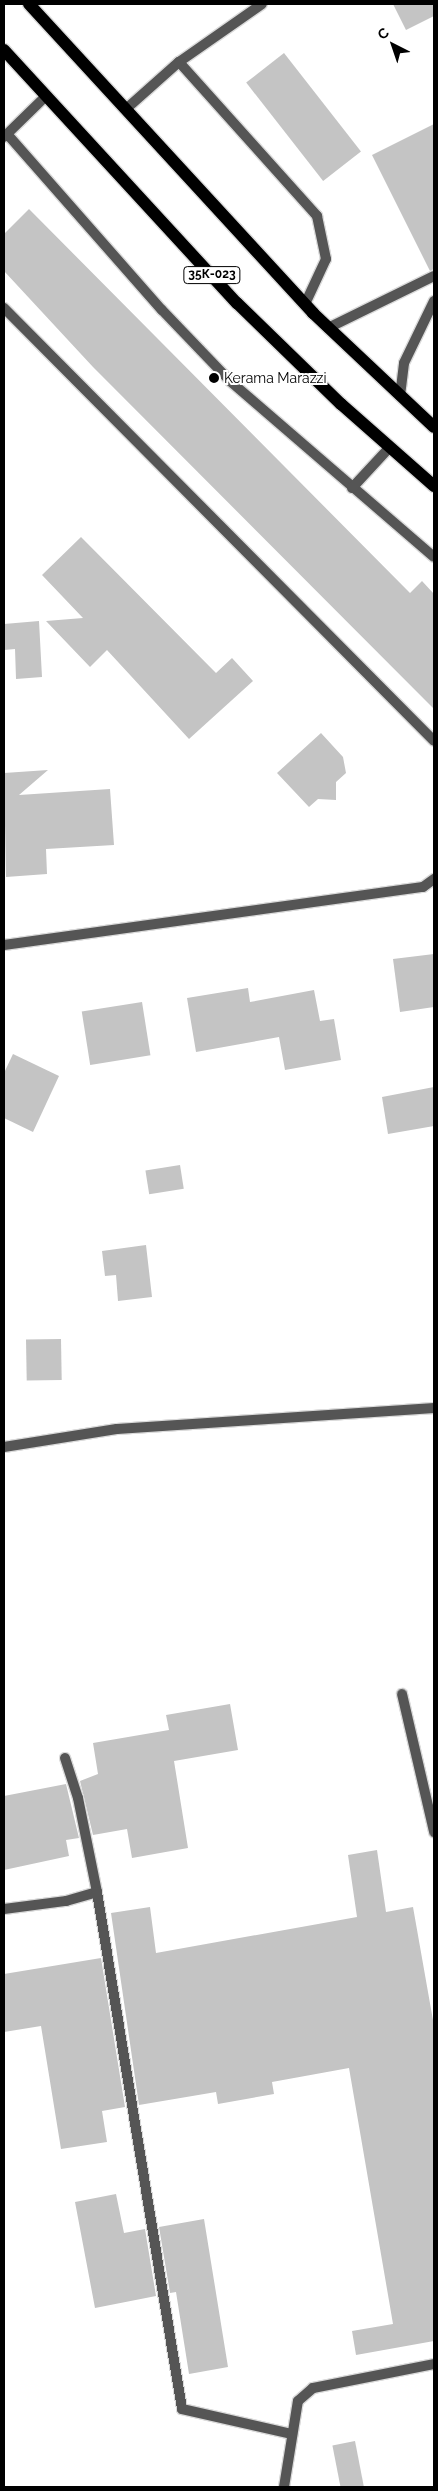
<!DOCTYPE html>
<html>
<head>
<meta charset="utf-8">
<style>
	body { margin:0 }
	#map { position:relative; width:438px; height:2491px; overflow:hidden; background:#fff; font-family:Raleway,sans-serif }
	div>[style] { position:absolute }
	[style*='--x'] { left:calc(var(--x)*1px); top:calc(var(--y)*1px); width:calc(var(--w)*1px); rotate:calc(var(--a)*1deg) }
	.building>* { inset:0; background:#c4c4c4; transform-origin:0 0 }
	.roads { filter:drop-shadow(1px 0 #dbdbdb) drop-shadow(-1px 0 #dbdbdb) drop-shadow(0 1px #dbdbdb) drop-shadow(0 -1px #dbdbdb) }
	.lane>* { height:10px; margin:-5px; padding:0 5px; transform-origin:5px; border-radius:5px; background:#555 }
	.street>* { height:10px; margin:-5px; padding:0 5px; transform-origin:5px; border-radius:5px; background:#555 }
	.primary>* { height:12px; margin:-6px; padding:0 6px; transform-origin:6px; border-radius:6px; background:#000 }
	.dots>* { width:14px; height:14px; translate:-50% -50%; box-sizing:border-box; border:2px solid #fff; border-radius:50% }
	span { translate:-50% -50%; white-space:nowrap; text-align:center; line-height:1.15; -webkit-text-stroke:4px #fff; paint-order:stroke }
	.shield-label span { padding:1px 4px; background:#fff; border:1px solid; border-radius:4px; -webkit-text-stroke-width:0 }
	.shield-label { font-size:12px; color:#000; font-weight:700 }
	.poi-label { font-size:14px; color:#000 }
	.left { translate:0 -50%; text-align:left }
	.frame { position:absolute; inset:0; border:5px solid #000; pointer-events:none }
	.north { position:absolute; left:368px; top:20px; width:50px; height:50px; -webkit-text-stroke:4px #fff; paint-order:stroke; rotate:319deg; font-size:14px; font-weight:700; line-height:20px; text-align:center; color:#000 }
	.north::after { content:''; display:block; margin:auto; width:18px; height:22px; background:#000; clip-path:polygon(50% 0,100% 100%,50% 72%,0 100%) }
</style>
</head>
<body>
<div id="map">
	<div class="building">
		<div style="clip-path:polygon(393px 4px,434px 4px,434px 16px,406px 30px)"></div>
		<div style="left:284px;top:53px;width:125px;height:48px;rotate:52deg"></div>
		<div style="clip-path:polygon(434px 124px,434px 269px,430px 271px,372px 155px)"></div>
		<div style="clip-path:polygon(29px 209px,410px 593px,422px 581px,434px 594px,434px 709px,93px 367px,4px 271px,4px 234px)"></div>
		<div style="clip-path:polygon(81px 537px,216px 673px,232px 658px,253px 681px,189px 739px,107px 650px,90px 667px,46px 621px,83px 618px,42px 575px)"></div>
		<div style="clip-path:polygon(39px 621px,42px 677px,16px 679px,15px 649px,4px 650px,4px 624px)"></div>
		<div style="clip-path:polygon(321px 733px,343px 757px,346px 773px,336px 782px,336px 800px,318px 799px,309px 807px,277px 773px)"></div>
		<div style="clip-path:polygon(48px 770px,19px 795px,110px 789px,114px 845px,46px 849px,47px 874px,6px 877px,4px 773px)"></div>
		<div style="clip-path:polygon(434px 954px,434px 1007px,400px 1012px,393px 959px)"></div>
		<div style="clip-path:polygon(248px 988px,250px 1002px,314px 990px,320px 1021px,334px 1019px,341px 1060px,285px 1070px,279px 1037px,196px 1052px,187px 998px)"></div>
		<div style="left:142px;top:1002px;width:54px;height:61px;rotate:81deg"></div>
		<div style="clip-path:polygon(13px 1054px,59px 1076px,33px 1132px,4px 1118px,4px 1073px)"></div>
		<div style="clip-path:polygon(434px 1087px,434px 1126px,388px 1134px,382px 1097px)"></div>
		<div style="left:180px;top:1165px;width:24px;height:35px;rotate:81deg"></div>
		<div style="clip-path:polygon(146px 1245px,152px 1297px,118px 1301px,116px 1275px,105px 1276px,102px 1251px)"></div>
		<div style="left:61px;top:1339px;width:41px;height:35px;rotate:89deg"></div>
		<div style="clip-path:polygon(230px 1704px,238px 1750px,174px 1761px,188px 1848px,132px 1858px,127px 1829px,93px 1835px,80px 1781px,98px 1774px,93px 1743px,169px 1730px,166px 1715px)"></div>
		<div style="clip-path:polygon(66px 1784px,79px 1838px,66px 1840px,69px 1856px,4px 1870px,4px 1796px)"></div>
		<div style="clip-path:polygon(377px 1850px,386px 1912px,413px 1907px,434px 2026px,434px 2341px,356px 2355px,352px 2331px,393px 2324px,349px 2068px,272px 2082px,274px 2094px,218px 2104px,216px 2092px,139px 2105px,111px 1913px,150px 1907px,156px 1953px,357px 1917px,348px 1855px)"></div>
		<div style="clip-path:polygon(101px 1958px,125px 2107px,102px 2111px,107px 2142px,61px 2149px,41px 2026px,4px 2032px,4px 1974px)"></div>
		<div style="clip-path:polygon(116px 2194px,124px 2233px,145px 2229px,156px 2296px,95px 2308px,75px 2202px)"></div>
		<div style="clip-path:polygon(204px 2219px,228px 2367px,189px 2374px,176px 2292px,170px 2293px,159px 2227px)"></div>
		<div style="left:355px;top:2441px;width:47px;height:23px;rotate:79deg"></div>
	</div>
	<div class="roads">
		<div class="lane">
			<div style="--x:179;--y:62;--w:207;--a:48.1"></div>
			<div style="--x:317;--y:216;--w:44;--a:78.2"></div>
			<div style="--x:326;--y:259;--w:50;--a:115"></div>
			<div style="--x:126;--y:109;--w:71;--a:-41.6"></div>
			<div style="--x:179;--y:62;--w:101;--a:-34.9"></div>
			<div style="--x:8;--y:135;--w:233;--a:48.7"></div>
			<div style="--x:162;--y:310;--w:98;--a:46.2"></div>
			<div style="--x:230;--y:381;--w:269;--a:40.8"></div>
			<div style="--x:4;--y:137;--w:59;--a:-44.3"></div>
			<div style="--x:328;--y:328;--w:118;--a:-26.1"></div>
			<div style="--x:400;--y:396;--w:33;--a:-83"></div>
			<div style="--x:404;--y:363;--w:69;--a:-64.2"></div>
			<div style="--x:352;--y:488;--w:56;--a:-47.2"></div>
			<div style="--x:4;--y:1909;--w:63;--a:-7.4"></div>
			<div style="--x:66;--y:1901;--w:32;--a:-16"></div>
		</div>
		<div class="street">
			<div style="--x:4;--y:308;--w:610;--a:45.2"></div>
			<div style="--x:4;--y:945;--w:423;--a:-7.9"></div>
			<div style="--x:423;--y:887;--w:14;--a:-36"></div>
			<div style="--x:4;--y:1447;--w:114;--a:-9.1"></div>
			<div style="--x:117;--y:1429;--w:318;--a:-3.8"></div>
			<div style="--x:402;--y:1694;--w:142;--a:76.9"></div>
			<div style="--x:65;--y:1758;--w:42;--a:72"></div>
			<div style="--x:78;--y:1798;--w:96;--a:78.6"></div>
			<div style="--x:97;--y:1892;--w:524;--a:80.66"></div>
			<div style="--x:182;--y:2409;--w:113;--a:12.8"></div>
			<div style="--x:284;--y:2487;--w:87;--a:-80.8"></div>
			<div style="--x:298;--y:2401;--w:20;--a:-41"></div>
			<div style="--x:313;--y:2388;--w:123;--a:-11.2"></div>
		</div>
		<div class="primary">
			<div style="--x:29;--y:4;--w:420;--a:47.4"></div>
			<div style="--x:313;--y:313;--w:166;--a:43.3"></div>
			<div style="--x:4;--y:50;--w:344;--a:47.4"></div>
			<div style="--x:237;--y:303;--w:145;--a:44.2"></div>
			<div style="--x:341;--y:404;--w:124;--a:41.4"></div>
		</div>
	</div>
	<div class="dots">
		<div style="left:214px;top:378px;background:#000"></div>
	</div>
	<div class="shield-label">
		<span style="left:212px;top:275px">35К-023</span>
	</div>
	<div class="poi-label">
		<span class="left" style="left:224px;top:378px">Kerama Marazzi</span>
	</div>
	<div class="frame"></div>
	<div class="north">С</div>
</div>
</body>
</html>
